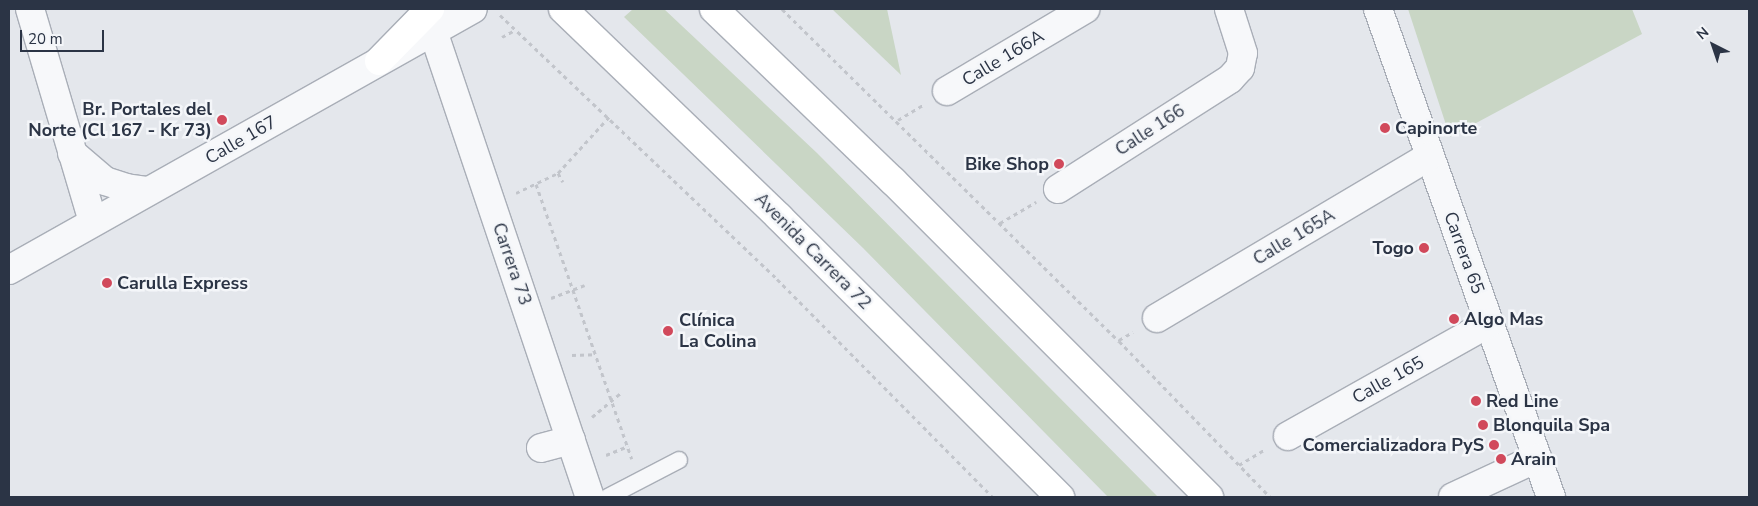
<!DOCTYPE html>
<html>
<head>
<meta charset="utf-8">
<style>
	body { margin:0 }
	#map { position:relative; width:1758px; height:506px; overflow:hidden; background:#e4e7ec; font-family:"Nunito Sans",sans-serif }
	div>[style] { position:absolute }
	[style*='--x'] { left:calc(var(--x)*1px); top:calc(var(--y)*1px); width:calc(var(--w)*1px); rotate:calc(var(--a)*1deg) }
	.green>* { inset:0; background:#c9d6c5 }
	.path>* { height:3px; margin-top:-1.5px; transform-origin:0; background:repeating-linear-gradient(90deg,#c2c5cb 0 4px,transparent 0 8px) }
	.roads { filter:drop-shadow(1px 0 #a9aeb7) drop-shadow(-1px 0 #a9aeb7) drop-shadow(0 1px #a9aeb7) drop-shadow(0 -1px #a9aeb7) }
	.service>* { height:16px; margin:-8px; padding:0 8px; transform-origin:8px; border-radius:8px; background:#f7f8fa }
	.minor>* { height:28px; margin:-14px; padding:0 14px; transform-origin:14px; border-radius:14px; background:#f7f8fa }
	.tertiary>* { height:28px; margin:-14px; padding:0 14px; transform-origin:14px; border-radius:14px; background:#f7f8fa }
	.trunk>* { height:28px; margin:-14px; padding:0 14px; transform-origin:14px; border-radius:14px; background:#fff }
	.dots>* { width:14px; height:14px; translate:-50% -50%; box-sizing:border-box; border:2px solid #f4f6f9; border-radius:50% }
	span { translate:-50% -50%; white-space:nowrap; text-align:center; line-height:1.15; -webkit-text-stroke:5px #f4f6f9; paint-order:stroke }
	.street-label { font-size:18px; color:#2b3445 }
	.poi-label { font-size:18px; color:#2b3445; font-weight:700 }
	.right { translate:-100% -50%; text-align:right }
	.left { translate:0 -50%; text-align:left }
	.frame { position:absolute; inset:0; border:10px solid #2b3445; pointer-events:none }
	.north { position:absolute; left:1688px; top:20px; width:50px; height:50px; -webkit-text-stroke:4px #f4f6f9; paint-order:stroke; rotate:319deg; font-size:14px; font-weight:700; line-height:20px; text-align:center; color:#2b3445 }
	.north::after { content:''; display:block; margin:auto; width:18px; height:22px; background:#2b3445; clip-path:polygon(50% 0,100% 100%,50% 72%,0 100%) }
	.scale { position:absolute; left:20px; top:30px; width:84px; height:22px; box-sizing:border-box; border:2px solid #2b3445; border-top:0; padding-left:6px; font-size:15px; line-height:18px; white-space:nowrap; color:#2b3445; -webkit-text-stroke:4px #f4f6f9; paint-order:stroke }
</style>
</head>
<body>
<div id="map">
	<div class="green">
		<div style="clip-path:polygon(633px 9px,664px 9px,817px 153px,1158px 497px,1108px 497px,863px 248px,624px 17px)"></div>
		<div style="clip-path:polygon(832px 9px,887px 9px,901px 75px)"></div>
		<div style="clip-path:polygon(1408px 9px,1632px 9px,1642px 34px,1450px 137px)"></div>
	</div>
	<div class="path">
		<div style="--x:782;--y:9;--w:473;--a:44.6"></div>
		<div style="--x:1119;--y:341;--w:217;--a:45.9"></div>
		<div style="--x:500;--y:15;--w:383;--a:43.6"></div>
		<div style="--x:777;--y:279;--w:307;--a:45.3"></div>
		<div style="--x:502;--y:37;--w:15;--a:-28"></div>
		<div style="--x:898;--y:120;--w:31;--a:-31"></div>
		<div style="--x:558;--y:173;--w:10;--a:61"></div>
		<div style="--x:536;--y:184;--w:291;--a:70.8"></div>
		<div style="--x:516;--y:193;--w:47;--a:-25.5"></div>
		<div style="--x:558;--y:173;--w:76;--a:-47.7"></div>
		<div style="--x:1000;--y:223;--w:42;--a:-30.3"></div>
		<div style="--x:551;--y:298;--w:36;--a:-21"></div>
		<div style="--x:1119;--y:340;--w:16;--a:-30"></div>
		<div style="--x:572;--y:355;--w:24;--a:-2"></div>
		<div style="--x:592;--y:417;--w:38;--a:-40"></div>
		<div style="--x:606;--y:455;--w:24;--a:-22"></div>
		<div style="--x:1239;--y:465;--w:31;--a:-31"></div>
	</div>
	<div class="roads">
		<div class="service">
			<div style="--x:608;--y:497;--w:80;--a:-27.5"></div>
		</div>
		<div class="minor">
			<div style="--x:30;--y:9;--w:222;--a:73.5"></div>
			<div style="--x:1378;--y:9;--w:518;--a:70.48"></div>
			<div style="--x:433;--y:31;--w:492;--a:71.4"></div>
			<div style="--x:947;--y:91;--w:161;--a:-30.7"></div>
			<div style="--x:72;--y:153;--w:43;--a:40.3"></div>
			<div style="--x:105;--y:181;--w:22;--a:18"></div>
			<div style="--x:126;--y:188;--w:22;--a:8"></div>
			<div style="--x:1058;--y:189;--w:204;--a:-32.6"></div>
			<div style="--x:1230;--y:79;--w:15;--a:-48"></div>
			<div style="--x:1240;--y:68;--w:15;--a:-79"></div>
			<div style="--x:1243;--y:53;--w:46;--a:-107.7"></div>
			<div style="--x:1157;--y:318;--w:317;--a:-30.7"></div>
			<div style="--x:1288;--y:436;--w:231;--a:-29.3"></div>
			<div style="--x:541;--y:448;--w:31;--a:-15"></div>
			<div style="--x:1453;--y:497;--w:93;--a:-24.9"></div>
		</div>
		<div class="tertiary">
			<div style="--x:9;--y:270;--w:532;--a:-29.36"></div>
		</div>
		<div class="trunk">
			<div style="--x:563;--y:9;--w:300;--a:43.9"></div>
			<div style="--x:779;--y:217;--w:397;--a:44.9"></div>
			<div style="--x:714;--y:9;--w:248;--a:43.9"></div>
			<div style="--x:893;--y:181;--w:447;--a:45"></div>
			<div style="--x:379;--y:61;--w:73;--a:-45.6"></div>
		</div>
	</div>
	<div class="dots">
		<div style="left:222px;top:120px;background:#d1495b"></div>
		<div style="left:1385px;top:128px;background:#d1495b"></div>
		<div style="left:1059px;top:164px;background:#d1495b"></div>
		<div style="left:1424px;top:248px;background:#d1495b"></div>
		<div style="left:107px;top:283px;background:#d1495b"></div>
		<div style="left:1454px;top:319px;background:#d1495b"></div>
		<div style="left:668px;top:331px;background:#d1495b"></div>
		<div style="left:1476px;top:401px;background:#d1495b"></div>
		<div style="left:1483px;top:425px;background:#d1495b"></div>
		<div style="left:1494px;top:445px;background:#d1495b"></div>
		<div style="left:1501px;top:459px;background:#d1495b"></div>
	</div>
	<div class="street-label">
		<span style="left:1003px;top:58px;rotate:-31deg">Calle 166A</span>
		<span style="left:1150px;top:130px;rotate:-33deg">Calle 166</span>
		<span style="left:241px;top:140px;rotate:-30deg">Calle 167</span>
		<span style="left:1294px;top:237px;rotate:-31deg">Calle 165A</span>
		<span style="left:813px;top:251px;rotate:45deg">Avenida Carrera 72</span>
		<span style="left:1464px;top:253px;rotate:70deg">Carrera 65</span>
		<span style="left:512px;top:264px;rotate:71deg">Carrera 73</span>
		<span style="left:1388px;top:380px;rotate:-29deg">Calle 165</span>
	</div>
	<div class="poi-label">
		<span class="right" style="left:212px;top:120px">Br. Portales del<br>Norte (Cl 167 - Kr 73)</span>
		<span class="left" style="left:1395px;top:128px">Capinorte</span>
		<span class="right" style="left:1049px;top:164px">Bike Shop</span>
		<span class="right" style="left:1414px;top:248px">Togo</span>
		<span class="left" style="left:117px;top:283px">Carulla Express</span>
		<span class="left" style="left:1464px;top:319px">Algo Mas</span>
		<span class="left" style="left:679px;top:331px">Clínica<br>La Colina</span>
		<span class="left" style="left:1486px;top:401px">Red Line</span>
		<span class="left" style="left:1493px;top:425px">Blonquila Spa</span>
		<span class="right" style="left:1484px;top:445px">Comercializadora PyS</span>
		<span class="left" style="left:1511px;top:459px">Arain</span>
	</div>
	<div class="frame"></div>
	<div class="north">N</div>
	<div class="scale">20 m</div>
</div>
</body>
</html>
